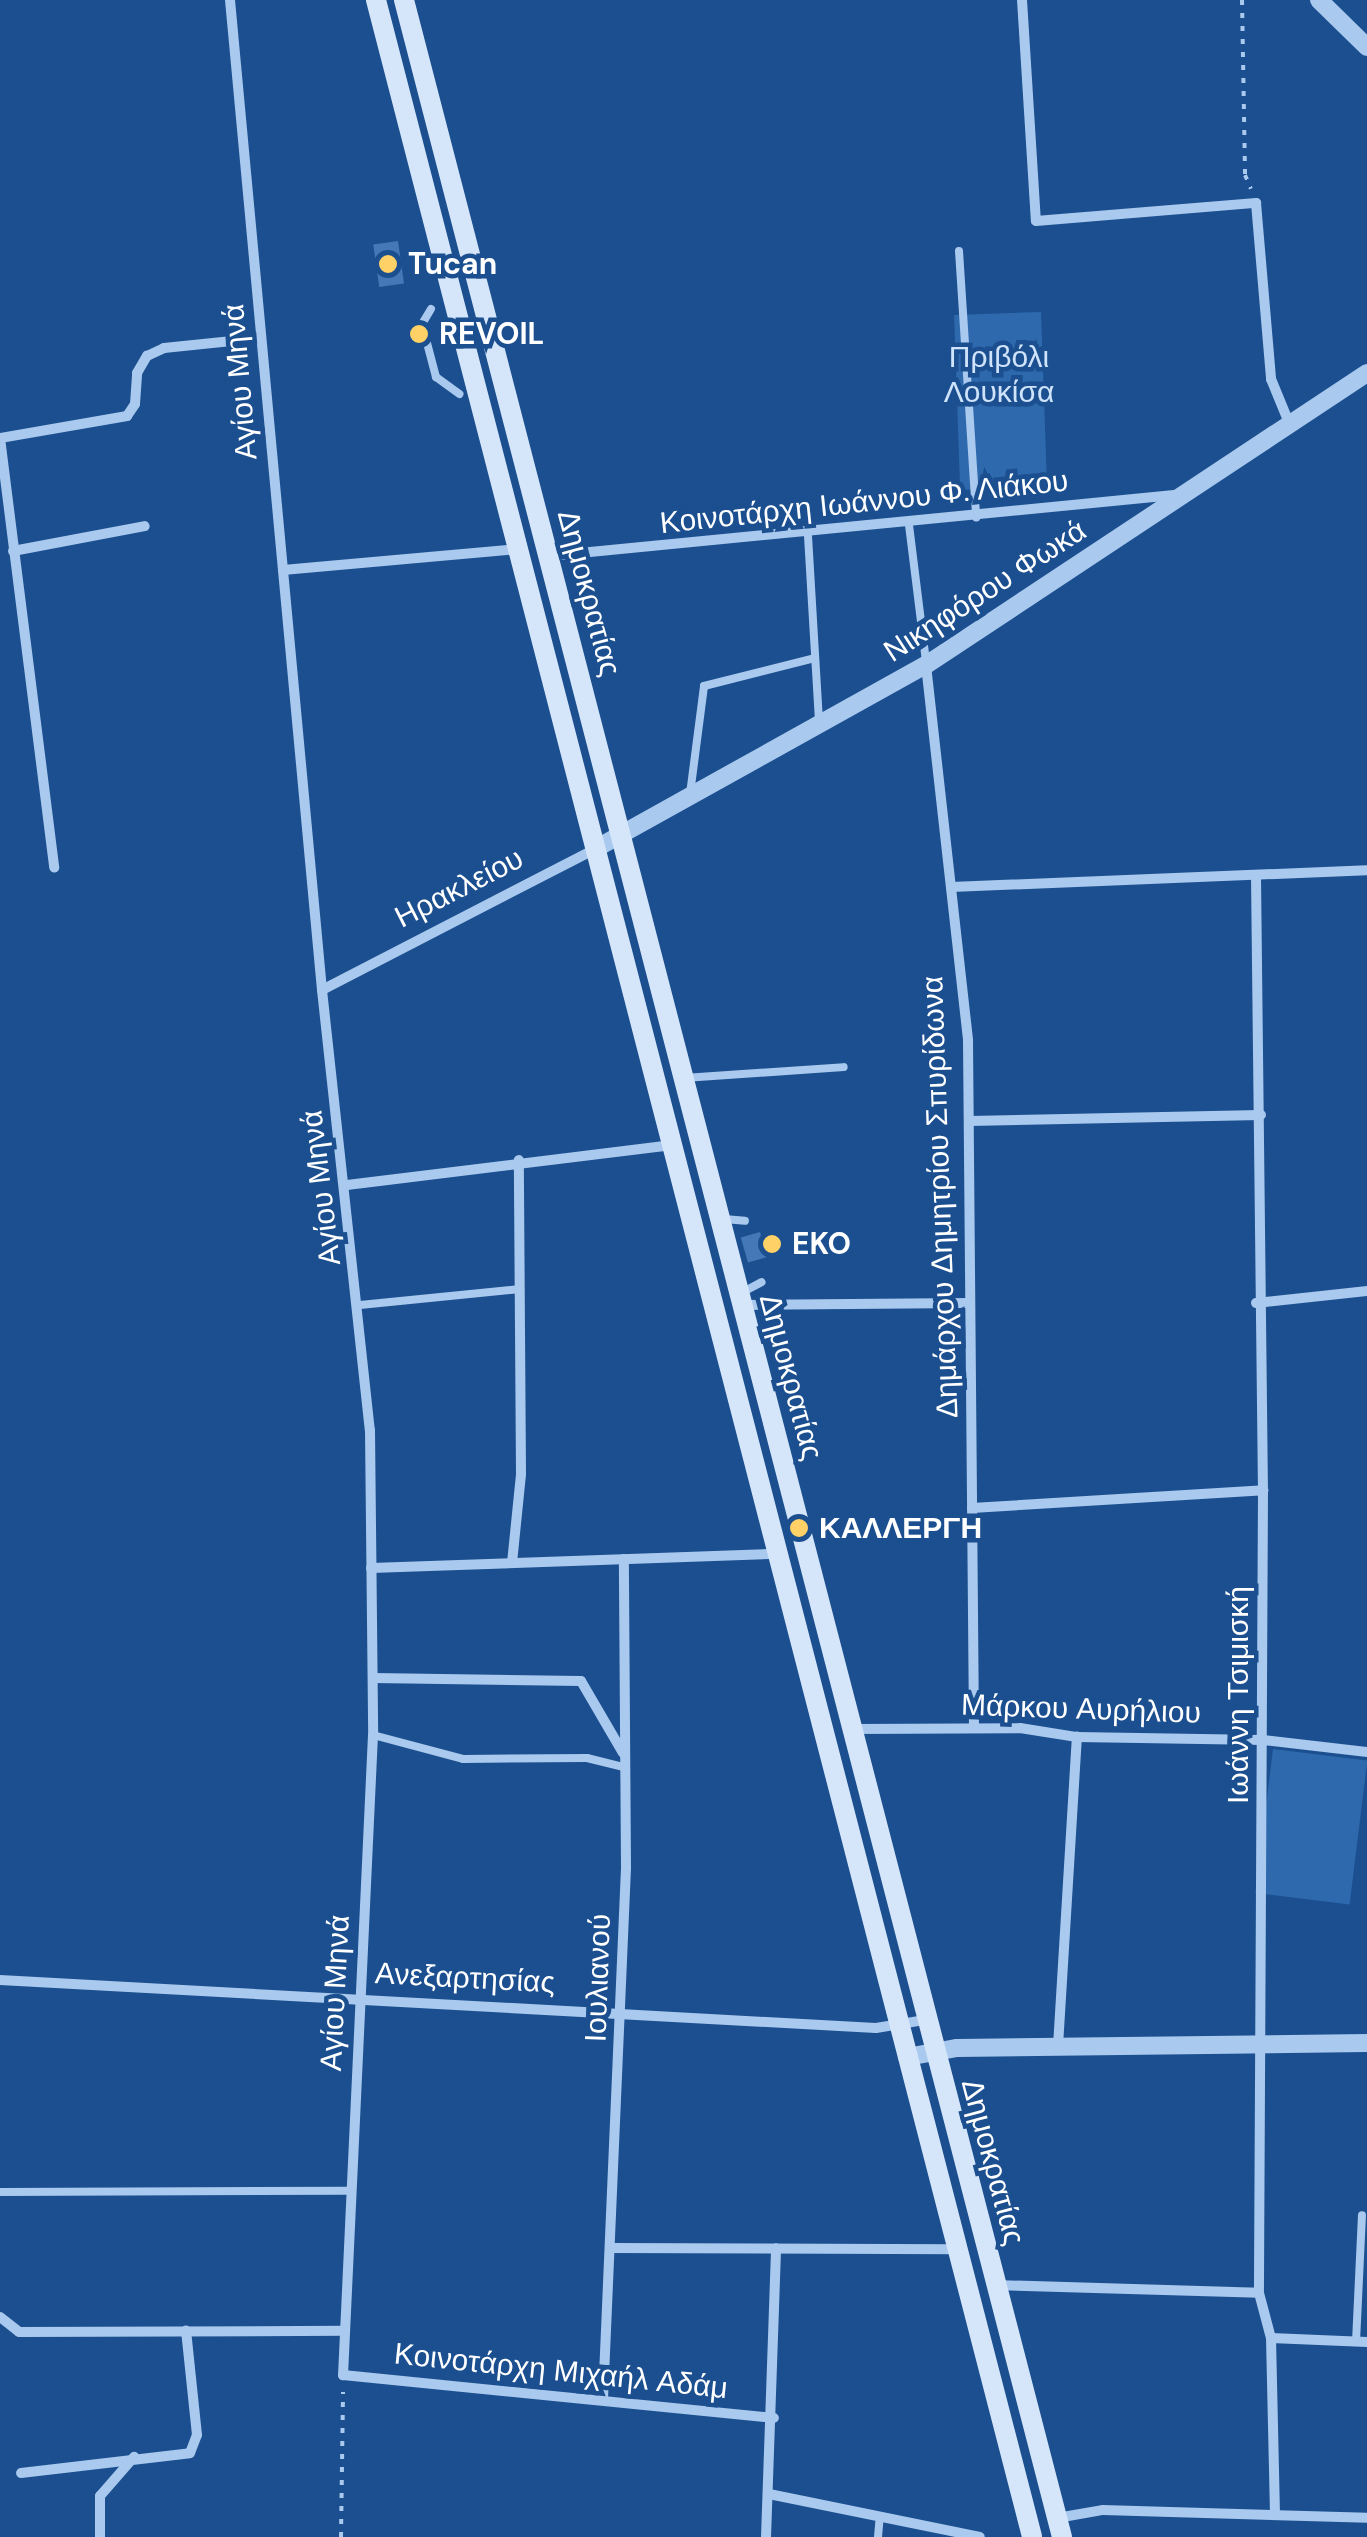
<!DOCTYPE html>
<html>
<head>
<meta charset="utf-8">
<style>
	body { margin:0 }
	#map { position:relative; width:1367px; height:2537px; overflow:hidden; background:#1b4f8f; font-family:"DM Sans",sans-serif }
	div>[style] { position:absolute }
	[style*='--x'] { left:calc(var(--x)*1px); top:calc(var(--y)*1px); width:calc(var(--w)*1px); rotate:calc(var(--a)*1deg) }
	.green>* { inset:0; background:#2e69ad; transform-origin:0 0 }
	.building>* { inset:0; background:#4478b7; transform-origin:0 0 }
	.path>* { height:4px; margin-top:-2px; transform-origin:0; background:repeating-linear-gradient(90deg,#a9c9ee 0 5px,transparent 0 13px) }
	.service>* { height:8px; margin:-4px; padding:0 4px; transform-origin:4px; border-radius:4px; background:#a9c9ee }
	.minor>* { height:10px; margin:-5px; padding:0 5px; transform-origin:5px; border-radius:5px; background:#a9c9ee }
	.tertiary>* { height:18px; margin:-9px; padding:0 9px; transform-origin:9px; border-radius:9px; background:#a9c9ee }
	.secondary>* { height:20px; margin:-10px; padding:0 10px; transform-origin:10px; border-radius:10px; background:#d6e6fa }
	.dots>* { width:28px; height:28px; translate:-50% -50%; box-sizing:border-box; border:5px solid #1b4f8f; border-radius:50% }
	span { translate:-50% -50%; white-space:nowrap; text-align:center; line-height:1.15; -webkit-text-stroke:9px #1b4f8f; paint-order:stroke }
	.poi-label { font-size:30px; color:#fff; font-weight:700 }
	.left { translate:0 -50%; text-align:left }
	.park-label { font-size:30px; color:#cfe3fa }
	.street-label { font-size:30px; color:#fff }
</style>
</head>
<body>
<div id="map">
	<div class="green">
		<div style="left:1041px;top:312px;width:175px;height:87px;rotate:88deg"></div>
		<div style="left:1273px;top:1749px;width:95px;height:145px;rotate:7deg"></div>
	</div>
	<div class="building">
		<div style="left:398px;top:241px;width:43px;height:25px;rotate:82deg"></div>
		<div style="left:760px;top:1232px;width:26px;height:20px;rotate:74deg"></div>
	</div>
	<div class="path">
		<div style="--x:1242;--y:0;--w:175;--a:89"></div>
		<div style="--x:1245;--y:175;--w:15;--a:67"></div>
		<div style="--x:341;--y:2537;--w:145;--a:-89.2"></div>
	</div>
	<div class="service">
		<div style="--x:959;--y:251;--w:267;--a:86.3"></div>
		<div style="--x:431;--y:309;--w:17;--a:121"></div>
		<div style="--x:422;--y:324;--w:55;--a:75.2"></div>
		<div style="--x:436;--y:377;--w:29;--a:36"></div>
		<div style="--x:909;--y:525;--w:137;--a:82.9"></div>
		<div style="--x:808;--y:536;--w:185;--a:86.6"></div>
		<div style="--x:690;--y:794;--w:109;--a:-82.6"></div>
		<div style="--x:704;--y:686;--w:114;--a:-14.2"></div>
		<div style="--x:684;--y:1078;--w:160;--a:-3.9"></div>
		<div style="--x:724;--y:1219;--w:21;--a:5"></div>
		<div style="--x:743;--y:1292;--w:21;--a:-28"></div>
		<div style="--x:360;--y:1305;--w:161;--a:-5.7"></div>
		<div style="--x:373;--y:1735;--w:93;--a:14.9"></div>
		<div style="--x:463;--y:1759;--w:124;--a:-0.5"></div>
		<div style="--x:587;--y:1758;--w:38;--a:14"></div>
		<div style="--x:0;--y:2192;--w:351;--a:-0.2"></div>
		<div style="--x:1356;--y:2342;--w:127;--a:-87.3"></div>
		<div style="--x:878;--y:2537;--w:21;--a:-85"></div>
	</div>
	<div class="minor">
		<div style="--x:230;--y:0;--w:994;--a:84.69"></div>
		<div style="--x:322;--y:990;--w:443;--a:83.8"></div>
		<div style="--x:370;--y:1430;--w:305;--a:89.4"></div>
		<div style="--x:373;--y:1735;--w:641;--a:92.68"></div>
		<div style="--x:343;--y:2375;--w:433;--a:5.7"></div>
		<div style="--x:1022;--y:0;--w:221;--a:86.4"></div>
		<div style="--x:1036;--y:221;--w:221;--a:-4.7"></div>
		<div style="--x:1256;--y:203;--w:177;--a:85.1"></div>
		<div style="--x:1271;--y:379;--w:50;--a:67.6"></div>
		<div style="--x:0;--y:438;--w:433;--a:82.8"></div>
		<div style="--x:0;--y:438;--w:129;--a:-9.8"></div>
		<div style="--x:127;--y:416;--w:14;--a:-56"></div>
		<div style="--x:135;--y:404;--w:31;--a:-86"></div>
		<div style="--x:137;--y:373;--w:20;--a:-60"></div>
		<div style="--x:147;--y:356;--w:19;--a:-25"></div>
		<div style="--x:164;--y:348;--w:97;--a:-5.9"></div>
		<div style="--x:13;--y:551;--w:134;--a:-10.7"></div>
		<div style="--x:549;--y:556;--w:628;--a:-5.57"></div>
		<div style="--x:283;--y:570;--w:236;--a:-5.1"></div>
		<div style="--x:926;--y:665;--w:378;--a:83.6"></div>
		<div style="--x:968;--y:1041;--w:687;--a:89.5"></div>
		<div style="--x:1256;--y:876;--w:614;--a:89.35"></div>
		<div style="--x:1263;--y:1490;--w:803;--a:90.29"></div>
		<div style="--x:1259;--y:2293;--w:47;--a:75.1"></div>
		<div style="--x:1271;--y:2338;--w:176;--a:88.7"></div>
		<div style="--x:951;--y:887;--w:416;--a:-2.3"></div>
		<div style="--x:322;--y:990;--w:307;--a:-27.3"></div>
		<div style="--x:969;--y:1121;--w:292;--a:-1.2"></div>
		<div style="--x:347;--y:1185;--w:326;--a:-7"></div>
		<div style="--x:1256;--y:1303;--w:112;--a:-6.2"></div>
		<div style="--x:743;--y:1305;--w:227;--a:-0.5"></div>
		<div style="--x:972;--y:1508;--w:292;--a:-3.5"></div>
		<div style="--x:512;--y:1563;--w:89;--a:-84.2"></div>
		<div style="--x:521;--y:1474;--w:314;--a:-90.4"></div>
		<div style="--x:371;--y:1568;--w:407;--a:-2"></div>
		<div style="--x:373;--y:1678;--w:208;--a:0.8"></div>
		<div style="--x:581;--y:1681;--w:83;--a:59.7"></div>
		<div style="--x:853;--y:1729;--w:167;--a:-0.3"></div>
		<div style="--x:1020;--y:1728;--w:58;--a:9"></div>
		<div style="--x:1077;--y:1737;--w:186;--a:0.9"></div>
		<div style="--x:1263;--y:1740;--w:105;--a:6.6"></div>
		<div style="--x:0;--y:1980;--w:877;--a:3.14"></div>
		<div style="--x:876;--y:2028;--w:50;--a:-9.3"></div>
		<div style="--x:1058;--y:2046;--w:310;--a:-86.5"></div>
		<div style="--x:610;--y:2248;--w:347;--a:0.2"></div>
		<div style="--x:995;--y:2285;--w:264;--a:1.7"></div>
		<div style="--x:0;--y:2317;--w:24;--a:38"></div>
		<div style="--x:19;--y:2332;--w:326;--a:-0.2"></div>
		<div style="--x:1271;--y:2338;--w:96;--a:2.4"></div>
		<div style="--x:603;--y:2399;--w:531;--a:-87.52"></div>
		<div style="--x:626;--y:1868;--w:309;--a:-90.4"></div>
		<div style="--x:21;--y:2473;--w:170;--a:-6.7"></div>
		<div style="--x:190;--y:2453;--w:19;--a:-69"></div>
		<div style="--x:197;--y:2435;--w:105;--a:-96"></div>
		<div style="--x:769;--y:2494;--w:215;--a:11.5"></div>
		<div style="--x:1057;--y:2518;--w:47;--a:-9.9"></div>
		<div style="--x:1103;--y:2510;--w:264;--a:1.7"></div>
		<div style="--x:100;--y:2537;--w:41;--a:-90"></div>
		<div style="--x:100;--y:2496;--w:52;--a:-48.9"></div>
		<div style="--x:766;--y:2537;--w:289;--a:-88"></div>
	</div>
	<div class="tertiary">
		<div style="--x:1319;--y:0;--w:67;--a:44.4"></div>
		<div style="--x:595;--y:849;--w:379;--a:-29.1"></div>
		<div style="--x:926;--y:665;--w:529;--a:-33.51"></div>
		<div style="--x:907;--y:2057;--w:51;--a:-10.2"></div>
		<div style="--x:957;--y:2048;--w:410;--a:-0.7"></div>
	</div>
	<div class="secondary">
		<div style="--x:376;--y:0;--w:2620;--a:75.5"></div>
		<div style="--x:404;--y:0;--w:2621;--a:75.46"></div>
	</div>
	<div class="dots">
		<div style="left:388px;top:264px;background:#ffd166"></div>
		<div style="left:419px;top:334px;background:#ffd166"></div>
		<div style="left:772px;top:1244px;background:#ffd166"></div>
		<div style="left:799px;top:1528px;background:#ffd166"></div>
	</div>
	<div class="poi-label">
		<span class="left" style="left:408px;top:264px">Tucan</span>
		<span class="left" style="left:439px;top:334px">REVOIL</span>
		<span class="left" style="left:792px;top:1244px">EKO</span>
		<span class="left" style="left:819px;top:1528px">ΚΑΛΛΕΡΓΗ</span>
	</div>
	<div class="park-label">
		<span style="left:999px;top:374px">Πριβόλι<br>Λουκίσα</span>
	</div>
	<div class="street-label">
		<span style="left:240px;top:382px;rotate:-95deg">Αγίου Μηνά</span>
		<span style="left:864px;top:502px;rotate:-6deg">Κοινοτάρχη Ιωάννου Φ. Λιάκου</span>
		<span style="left:985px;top:591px;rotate:-33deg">Νικηφόρου Φωκά</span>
		<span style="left:589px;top:593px;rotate:75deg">Δημοκρατίας</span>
		<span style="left:459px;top:888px;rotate:-27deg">Ηρακλείου</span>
		<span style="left:321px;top:1188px;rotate:-97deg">Αγίου Μηνά</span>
		<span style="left:940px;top:1197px;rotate:-92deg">Δημάρχου Δημητρίου Σπυρίδωνα</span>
		<span style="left:791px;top:1377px;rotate:75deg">Δημοκρατίας</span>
		<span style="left:1238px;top:1695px;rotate:-90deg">Ιωάννη Τσιμισκή</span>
		<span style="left:1081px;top:1709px;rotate:2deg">Μάρκου Αυρήλιου</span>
		<span style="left:465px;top:1978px;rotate:3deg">Ανεξαρτησίας</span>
		<span style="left:598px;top:1978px;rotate:-88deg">Ιουλιανού</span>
		<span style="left:335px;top:1993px;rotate:-87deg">Αγίου Μηνά</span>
		<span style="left:993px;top:2162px;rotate:75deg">Δημοκρατίας</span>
		<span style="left:561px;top:2371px;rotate:6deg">Κοινοτάρχη Μιχαήλ Αδάμ</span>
	</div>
</div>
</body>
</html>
